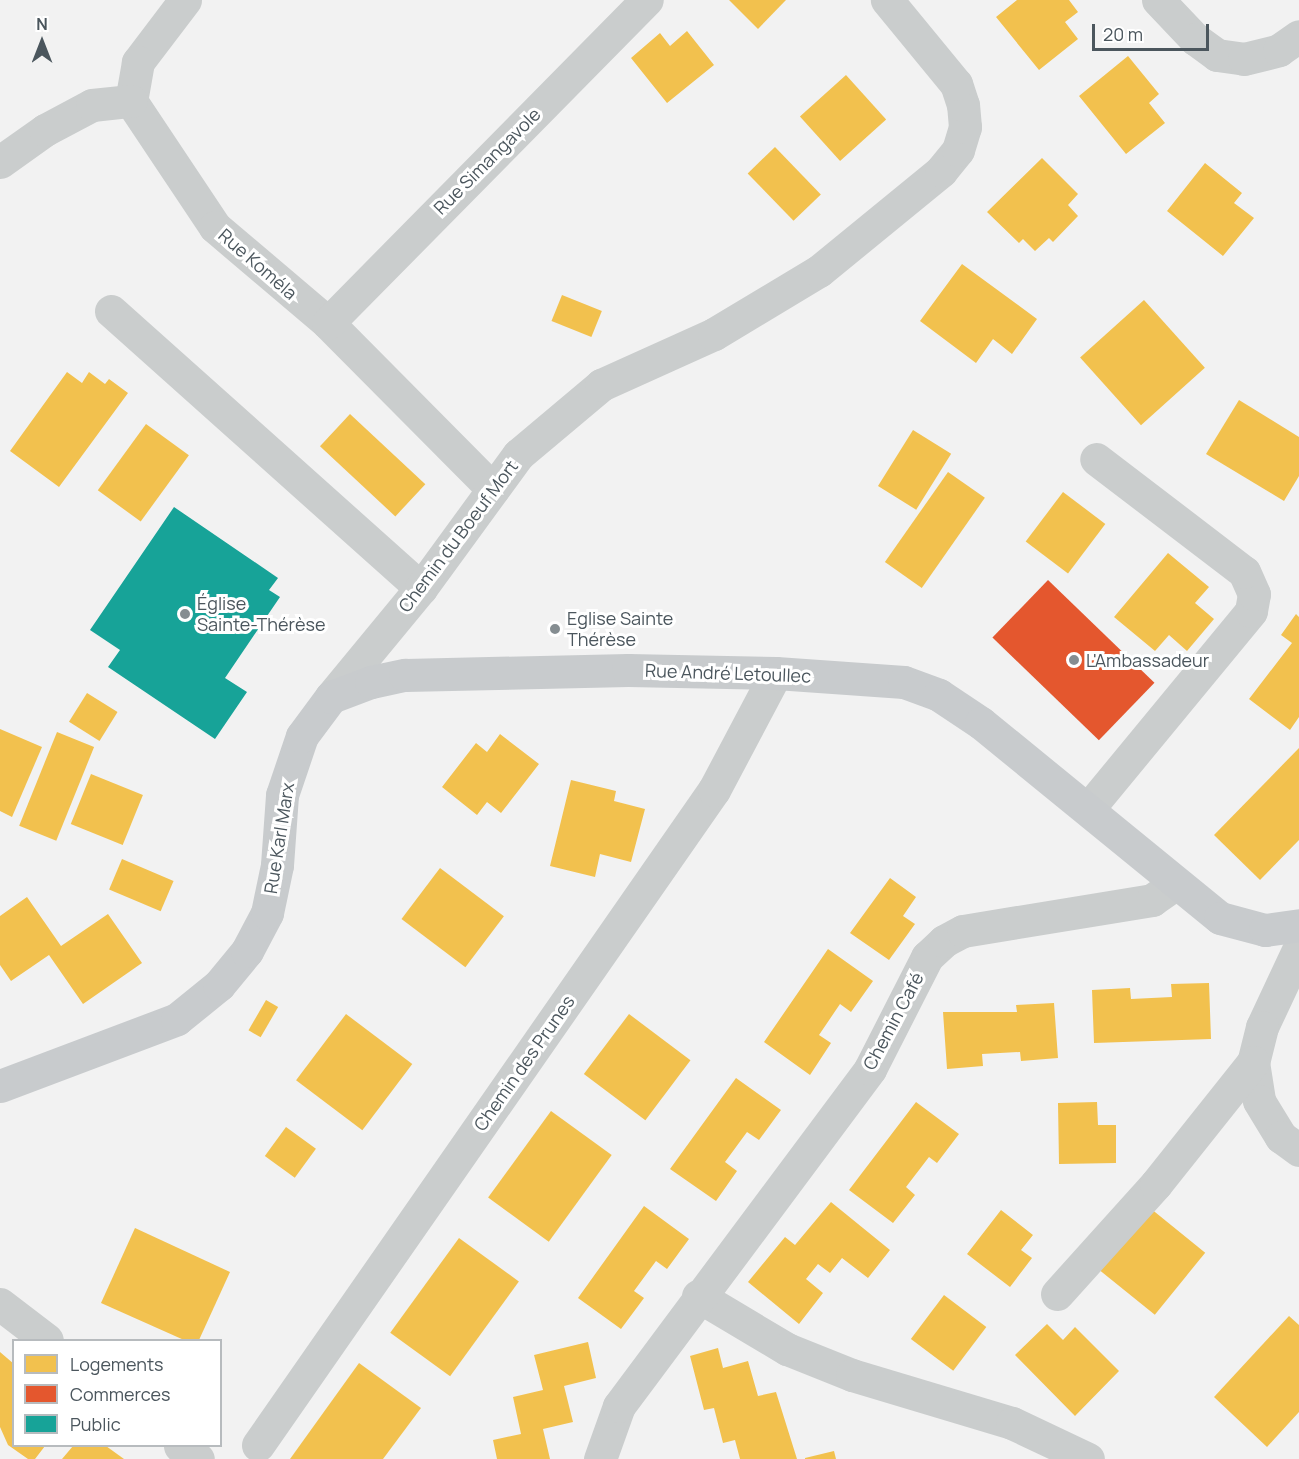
<!DOCTYPE html>
<html>
<head>
<meta charset="utf-8">
<style>
	body { margin:0 }
	#map { position:relative; width:1299px; height:1459px; overflow:hidden; background:#f2f2f2; font-family:Manrope,sans-serif }
	div>[style] { position:absolute }
	[style*='--x'] { left:calc(var(--x)*1px); top:calc(var(--y)*1px); width:calc(var(--w)*1px); rotate:calc(var(--a)*1deg) }
	.homes>* { inset:0; background:#f2c14e; transform-origin:0 0 }
	.shops>* { inset:0; background:#e4572e; transform-origin:0 0 }
	.public>* { inset:0; background:#17a398 }
	.minor>* { height:33px; margin:-16.5px; padding:0 16.5px; transform-origin:16.5px; border-radius:16.5px; background:#cacdcd }
	.major>* { height:33px; margin:-16.5px; padding:0 16.5px; transform-origin:16.5px; border-radius:16.5px; background:#c8cbcd }
	.dots>* { width:16px; height:16px; translate:-50% -50%; box-sizing:border-box; border:3px solid #fff; border-radius:50% }
	span { translate:-50% -50%; white-space:nowrap; text-align:center; line-height:1.15; -webkit-text-stroke:6px #fff; paint-order:stroke }
	.street-label { font-size:18px; color:#4b565d }
	.poi-label { font-size:18px; color:#4b565d }
	.left { translate:0 -50%; text-align:left }
	.legend { position:absolute; left:12px; top:1339px; width:210px; height:108px; box-sizing:border-box; background:#fff; border:2px solid #b7bbbe; margin:0; padding:8px 10px; list-style:none; font-size:18px; color:#4b565d }
	.legend li { display:flex; align-items:center; gap:12px; height:30px }
	.legend b { width:30px; border:2px solid #b7bbbe }
	.north { position:absolute; left:12px; top:12px; width:60px; height:60px; -webkit-text-stroke:4px #fff; paint-order:stroke; rotate:0deg; font-size:16px; font-weight:700; line-height:24px; text-align:center; color:#4b565d }
	.north::after { content:''; display:block; margin:auto; width:21px; height:27px; background:#4b565d; clip-path:polygon(50% 0,100% 100%,50% 72%,0 100%) }
	.scale { position:absolute; left:1092px; top:24px; width:117px; height:27px; box-sizing:border-box; border:3px solid #4b565d; border-top:0; padding-left:8px; font-size:18px; line-height:21px; white-space:nowrap; color:#4b565d; -webkit-text-stroke:4px #fff; paint-order:stroke }
</style>
</head>
<body>
<div id="map">
	<div class="homes">
		<div style="clip-path:polygon(729px 0,786px 0,758px 29px)"></div>
		<div style="clip-path:polygon(1017px 0,1069px 0,1078px 12px,1065px 22px,1078px 39px,1039px 70px,996px 17px)"></div>
		<div style="clip-path:polygon(687px 31px,714px 65px,667px 103px,631px 58px,660px 33px,670px 46px)"></div>
		<div style="clip-path:polygon(1128px 56px,1159px 94px,1149px 103px,1165px 123px,1126px 154px,1079px 96px)"></div>
		<div style="left:846px;top:75px;width:60px;height:62px;rotate:48deg"></div>
		<div style="left:775px;top:147px;width:66px;height:38px;rotate:46deg"></div>
		<div style="clip-path:polygon(1042px 158px,1078px 194px,1068px 205px,1078px 216px,1053px 242px,1049px 238px,1035px 251px,1023px 239px,1019px 243px,987px 212px)"></div>
		<div style="clip-path:polygon(1205px 163px,1242px 193px,1234px 203px,1254px 218px,1223px 256px,1167px 211px)"></div>
		<div style="clip-path:polygon(962px 264px,1037px 319px,1012px 354px,993px 339px,976px 363px,920px 321px)"></div>
		<div style="left:562px;top:295px;width:43px;height:28px;rotate:22deg"></div>
		<div style="left:1144px;top:300px;width:91px;height:86px;rotate:48deg"></div>
		<div style="clip-path:polygon(67px 372px,82px 383px,89px 372px,105px 384px,109px 379px,128px 393px,59px 487px,10px 451px)"></div>
		<div style="clip-path:polygon(1239px 400px,1299px 437px,1299px 476px,1284px 501px,1206px 454px)"></div>
		<div style="left:350px;top:414px;width:103px;height:44px;rotate:43deg"></div>
		<div style="left:146px;top:424px;width:53px;height:82px;rotate:36deg"></div>
		<div style="left:913px;top:430px;width:45px;height:66px;rotate:32deg"></div>
		<div style="left:948px;top:472px;width:45px;height:110px;rotate:35deg"></div>
		<div style="left:1063px;top:492px;width:53px;height:62px;rotate:37deg"></div>
		<div style="clip-path:polygon(1168px 553px,1209px 587px,1195px 603px,1214px 619px,1187px 651px,1169px 635px,1155px 651px,1114px 617px)"></div>
		<div style="clip-path:polygon(1296px 614px,1299px 617px,1299px 717px,1290px 730px,1249px 699px,1292px 643px,1281px 635px)"></div>
		<div style="left:87px;top:693px;width:36px;height:34px;rotate:32deg"></div>
		<div style="clip-path:polygon(0 729px,42px 747px,12px 817px,0 811px)"></div>
		<div style="left:57px;top:732px;width:40px;height:101px;rotate:22deg"></div>
		<div style="clip-path:polygon(500px 734px,539px 764px,501px 813px,487px 802px,477px 815px,442px 787px,476px 743px,487px 752px)"></div>
		<div style="clip-path:polygon(1299px 748px,1299px 840px,1260px 880px,1214px 835px)"></div>
		<div style="left:91px;top:774px;width:56px;height:54px;rotate:22deg"></div>
		<div style="clip-path:polygon(571px 780px,616px 791px,614px 801px,645px 809px,631px 862px,600px 854px,595px 877px,550px 866px)"></div>
		<div style="left:122px;top:859px;width:56px;height:33px;rotate:23deg"></div>
		<div style="left:440px;top:868px;width:80px;height:64px;rotate:37deg"></div>
		<div style="clip-path:polygon(890px 878px,916px 897px,903px 916px,915px 924px,889px 960px,850px 933px)"></div>
		<div style="clip-path:polygon(27px 897px,61px 946px,108px 914px,142px 963px,83px 1004px,49px 955px,11px 981px,0 965px,0 916px)"></div>
		<div style="clip-path:polygon(828px 949px,873px 981px,851px 1012px,840px 1004px,819px 1035px,831px 1043px,810px 1075px,764px 1042px)"></div>
		<div style="clip-path:polygon(1209px 983px,1211px 1039px,1094px 1043px,1092px 990px,1130px 988px,1131px 999px,1172px 997px,1171px 984px)"></div>
		<div style="left:266px;top:1000px;width:14px;height:35px;rotate:30deg"></div>
		<div style="clip-path:polygon(1054px 1003px,1058px 1058px,1021px 1061px,1020px 1052px,982px 1054px,983px 1066px,947px 1069px,943px 1012px,1017px 1012px,1016px 1005px)"></div>
		<div style="left:346px;top:1014px;width:83px;height:83px;rotate:37deg"></div>
		<div style="left:629px;top:1014px;width:77px;height:75px;rotate:37deg"></div>
		<div style="clip-path:polygon(736px 1078px,781px 1110px,759px 1140px,747px 1132px,725px 1162px,737px 1171px,716px 1201px,670px 1169px)"></div>
		<div style="clip-path:polygon(916px 1102px,959px 1134px,937px 1163px,929px 1157px,906px 1187px,915px 1195px,893px 1223px,849px 1190px)"></div>
		<div style="clip-path:polygon(1097px 1102px,1098px 1125px,1116px 1125px,1116px 1163px,1059px 1164px,1058px 1103px)"></div>
		<div style="left:551px;top:1111px;width:75px;height:107px;rotate:36deg"></div>
		<div style="left:286px;top:1127px;width:37px;height:36px;rotate:36deg"></div>
		<div style="clip-path:polygon(831px 1202px,890px 1250px,868px 1278px,842px 1258px,830px 1273px,818px 1264px,806px 1279px,823px 1293px,799px 1324px,748px 1282px,785px 1237px,795px 1245px)"></div>
		<div style="clip-path:polygon(644px 1206px,689px 1239px,667px 1269px,656px 1261px,634px 1291px,644px 1298px,621px 1329px,578px 1298px)"></div>
		<div style="left:1150px;top:1208px;width:71px;height:80px;rotate:39deg"></div>
		<div style="clip-path:polygon(1001px 1210px,1033px 1235px,1021px 1250px,1032px 1258px,1010px 1287px,967px 1254px)"></div>
		<div style="clip-path:polygon(135px 1228px,230px 1272px,199px 1340px,184px 1340px,101px 1303px)"></div>
		<div style="left:459px;top:1238px;width:74px;height:117px;rotate:36deg"></div>
		<div style="left:944px;top:1295px;width:53px;height:55px;rotate:37deg"></div>
		<div style="clip-path:polygon(1289px 1316px,1299px 1325px,1299px 1412px,1267px 1447px,1214px 1397px)"></div>
		<div style="clip-path:polygon(1047px 1324px,1063px 1340px,1075px 1327px,1119px 1371px,1075px 1416px,1015px 1355px)"></div>
		<div style="clip-path:polygon(588px 1342px,596px 1378px,564px 1386px,573px 1422px,543px 1429px,550px 1459px,497px 1459px,493px 1440px,521px 1434px,513px 1397px,543px 1390px,534px 1355px)"></div>
		<div style="clip-path:polygon(718px 1348px,723px 1368px,748px 1361px,758px 1396px,776px 1392px,797px 1459px,740px 1459px,735px 1440px,723px 1443px,714px 1408px,704px 1410px,690px 1356px)"></div>
		<div style="clip-path:polygon(0 1352px,14px 1364px,14px 1446px,45px 1446px,35px 1459px,28px 1459px,8px 1445px,0 1427px)"></div>
		<div style="clip-path:polygon(359px 1363px,421px 1408px,383px 1459px,290px 1459px)"></div>
		<div style="clip-path:polygon(73px 1446px,106px 1446px,124px 1459px,62px 1459px)"></div>
		<div style="clip-path:polygon(834px 1451px,836px 1459px,805px 1459px,805px 1458px)"></div>
	</div>
	<div class="shops">
		<div style="left:1048px;top:580px;width:148px;height:80px;rotate:44deg"></div>
	</div>
	<div class="public">
		<div style="clip-path:polygon(174px 507px,278px 578px,269px 590px,280px 597px,225px 678px,247px 692px,215px 739px,108px 667px,120px 650px,90px 630px)"></div>
	</div>
	<div class="minor">
		<div style="--x:185;--y:0;--w:78;--a:127.2"></div>
		<div style="--x:138;--y:62;--w:40;--a:100"></div>
		<div style="--x:131;--y:101;--w:151;--a:56.3"></div>
		<div style="--x:215;--y:227;--w:148;--a:40.3"></div>
		<div style="--x:328;--y:323;--w:234;--a:45.2"></div>
		<div style="--x:1158;--y:0;--w:54;--a:46.5"></div>
		<div style="--x:1195;--y:39;--w:27;--a:36"></div>
		<div style="--x:1217;--y:55;--w:27;--a:8"></div>
		<div style="--x:1244;--y:59;--w:36;--a:-14"></div>
		<div style="--x:1279;--y:50;--w:24;--a:-35"></div>
		<div style="--x:0;--y:162;--w:55;--a:-35.4"></div>
		<div style="--x:45;--y:130;--w:53;--a:-28"></div>
		<div style="--x:92;--y:105;--w:39;--a:-6"></div>
		<div style="--x:111;--y:311;--w:416;--a:41.8"></div>
		<div style="--x:328;--y:323;--w:454;--a:-45.4"></div>
		<div style="--x:331;--y:697;--w:141;--a:-50.5"></div>
		<div style="--x:421;--y:588;--w:165;--a:-53.9"></div>
		<div style="--x:518;--y:455;--w:109;--a:-40.1"></div>
		<div style="--x:601;--y:385;--w:124;--a:-24.3"></div>
		<div style="--x:714;--y:334;--w:122;--a:-31"></div>
		<div style="--x:819;--y:271;--w:158;--a:-39.3"></div>
		<div style="--x:941;--y:171;--w:27;--a:-51"></div>
		<div style="--x:958;--y:150;--w:24;--a:-73"></div>
		<div style="--x:965;--y:127;--w:22;--a:-95"></div>
		<div style="--x:963;--y:105;--w:22;--a:-108"></div>
		<div style="--x:956;--y:84;--w:109;--a:-129.4"></div>
		<div style="--x:1088;--y:809;--w:256;--a:-50.5"></div>
		<div style="--x:1251;--y:611;--w:17;--a:-80"></div>
		<div style="--x:1254;--y:594;--w:24;--a:-114"></div>
		<div style="--x:1244;--y:572;--w:186;--a:-142.6"></div>
		<div style="--x:1299;--y:948;--w:87;--a:115.1"></div>
		<div style="--x:1262;--y:1027;--w:36;--a:104"></div>
		<div style="--x:1253;--y:1062;--w:39;--a:81"></div>
		<div style="--x:1259;--y:1101;--w:42;--a:58.6"></div>
		<div style="--x:1281;--y:1137;--w:22;--a:36"></div>
		<div style="--x:1057;--y:1294;--w:148;--a:-48"></div>
		<div style="--x:1156;--y:1184;--w:156;--a:-51.5"></div>
		<div style="--x:698;--y:1296;--w:104;--a:30.8"></div>
		<div style="--x:787;--y:1349;--w:70;--a:21.8"></div>
		<div style="--x:852;--y:1375;--w:167;--a:16.7"></div>
		<div style="--x:1012;--y:1423;--w:84;--a:25.3"></div>
		<div style="--x:0;--y:1304;--w:59;--a:37.5"></div>
		<div style="--x:258;--y:1445;--w:798;--a:-55.16"></div>
		<div style="--x:714;--y:790;--w:132;--a:-62.1"></div>
		<div style="--x:180;--y:1446;--w:22;--a:36"></div>
		<div style="--x:600;--y:1459;--w:56;--a:-70.3"></div>
		<div style="--x:619;--y:1406;--w:420;--a:-53.3"></div>
		<div style="--x:870;--y:1069;--w:126;--a:-63"></div>
		<div style="--x:927;--y:957;--w:23;--a:-43"></div>
		<div style="--x:944;--y:941;--w:21;--a:-28"></div>
		<div style="--x:963;--y:931;--w:192;--a:-9.3"></div>
		<div style="--x:1152;--y:900;--w:29;--a:-35"></div>
	</div>
	<div class="major">
		<div style="--x:0;--y:1086;--w:189;--a:-20.7"></div>
		<div style="--x:177;--y:1019;--w:54;--a:-39"></div>
		<div style="--x:219;--y:985;--w:44;--a:-50.5"></div>
		<div style="--x:247;--y:951;--w:43;--a:-62.2"></div>
		<div style="--x:267;--y:913;--w:49;--a:-78.2"></div>
		<div style="--x:277;--y:865;--w:70;--a:-85.9"></div>
		<div style="--x:282;--y:795;--w:62;--a:-71.3"></div>
		<div style="--x:302;--y:736;--w:49;--a:-53.4"></div>
		<div style="--x:331;--y:697;--w:43;--a:-20.6"></div>
		<div style="--x:371;--y:682;--w:35;--a:-12"></div>
		<div style="--x:405;--y:675;--w:223;--a:-1.3"></div>
		<div style="--x:628;--y:670;--w:148;--a:1.2"></div>
		<div style="--x:776;--y:673;--w:128;--a:4"></div>
		<div style="--x:904;--y:682;--w:37;--a:20"></div>
		<div style="--x:939;--y:695;--w:50;--a:33.7"></div>
		<div style="--x:981;--y:723;--w:308;--a:39.2"></div>
		<div style="--x:1220;--y:918;--w:47;--a:14.9"></div>
		<div style="--x:1265;--y:930;--w:34;--a:-8"></div>
	</div>
	<div class="dots">
		<div style="left:185px;top:614px;background:#858d91"></div>
		<div style="left:555px;top:629px;background:#858d91"></div>
		<div style="left:1074px;top:660px;background:#858d91"></div>
	</div>
	<div class="street-label">
		<span style="left:487px;top:161px;rotate:-45deg">Rue Simangavole</span>
		<span style="left:258px;top:264px;rotate:41deg">Rue Koméla</span>
		<span style="left:458px;top:536px;rotate:-53deg">Chemin du Boeuf Mort</span>
		<span style="left:728px;top:673px;rotate:2deg">Rue André Letoullec</span>
		<span style="left:279px;top:838px;rotate:-81deg">Rue Karl Marx</span>
		<span style="left:893px;top:1021px;rotate:-62deg">Chemin Café</span>
		<span style="left:524px;top:1063px;rotate:-55deg">Chemin des Prunes</span>
	</div>
	<div class="poi-label">
		<span class="left" style="left:197px;top:614px">Église<br>Sainte-Thérèse</span>
		<span class="left" style="left:567px;top:629px">Eglise Sainte<br>Thérèse</span>
		<span class="left" style="left:1086px;top:660px">L'Ambassadeur</span>
	</div>
	<ul class="legend">
	<li><b style="height:16px;background:#f2c14e"></b>Logements</li>
	<li><b style="height:16px;background:#e4572e"></b>Commerces</li>
	<li><b style="height:16px;background:#17a398"></b>Public</li>
	</ul>
	<div class="north">N</div>
	<div class="scale">20 m</div>
</div>
</body>
</html>
